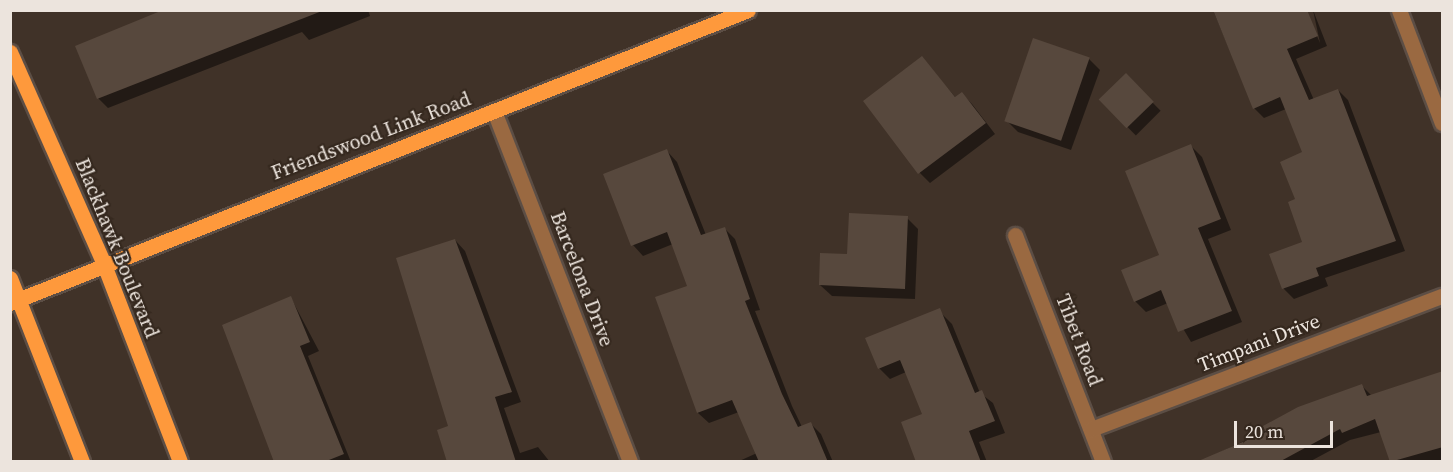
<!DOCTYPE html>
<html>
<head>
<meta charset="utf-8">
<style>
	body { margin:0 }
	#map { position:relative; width:1453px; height:472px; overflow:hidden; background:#403228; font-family:"Source Serif 4",serif }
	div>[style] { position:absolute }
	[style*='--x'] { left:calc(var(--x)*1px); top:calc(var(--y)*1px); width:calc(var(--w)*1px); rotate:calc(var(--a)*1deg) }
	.shadow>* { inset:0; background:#0007; transform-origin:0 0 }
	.building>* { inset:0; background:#57483d; transform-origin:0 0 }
	.roads { filter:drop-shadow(2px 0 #5c4e45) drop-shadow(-2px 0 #5c4e45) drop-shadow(0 2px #5c4e45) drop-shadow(0 -2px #5c4e45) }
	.minor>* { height:15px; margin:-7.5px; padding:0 7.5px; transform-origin:7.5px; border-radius:7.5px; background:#9a6941 }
	.major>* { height:15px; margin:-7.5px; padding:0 7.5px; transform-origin:7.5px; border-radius:7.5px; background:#fe993c }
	span { translate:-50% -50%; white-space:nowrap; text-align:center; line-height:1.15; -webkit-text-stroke:4.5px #35281e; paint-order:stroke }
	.street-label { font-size:20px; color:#ece4dd }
	.frame { position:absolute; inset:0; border:12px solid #ece4dd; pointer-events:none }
	.scale { position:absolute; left:1234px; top:421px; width:99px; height:27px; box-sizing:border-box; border:3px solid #ece4dd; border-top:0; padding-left:8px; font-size:18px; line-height:21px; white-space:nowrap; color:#ece4dd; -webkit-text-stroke:4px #35281e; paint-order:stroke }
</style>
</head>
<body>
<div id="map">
	<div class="shadow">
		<div style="clip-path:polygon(166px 10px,368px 10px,370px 16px,309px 40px,302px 32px,108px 108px,98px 98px)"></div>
		<div style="clip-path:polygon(1213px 10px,1306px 10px,1320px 43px,1313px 10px,1327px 46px,1296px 59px,1314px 100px,1338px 90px,1348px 100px,1405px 251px,1325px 278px,1328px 286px,1294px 299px,1284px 289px,1271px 255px,1304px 243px,1297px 200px,1304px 153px,1286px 109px,1264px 118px,1254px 108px)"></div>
		<div style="clip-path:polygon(922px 58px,956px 98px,962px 94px,972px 104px,995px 134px,930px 183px,920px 173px)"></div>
		<div style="clip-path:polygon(1089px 59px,1100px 70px,1071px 150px,1018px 132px,1006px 120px)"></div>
		<div style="left:1126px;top:76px;width:49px;height:35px;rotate:45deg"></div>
		<div style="clip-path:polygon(1191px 146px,1202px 157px,1231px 230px,1208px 239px,1242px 322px,1191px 342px,1168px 303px,1146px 312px,1135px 301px,1161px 256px)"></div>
		<div style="clip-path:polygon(667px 151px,677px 162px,706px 235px,725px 229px,735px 239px,760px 310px,755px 311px,792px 406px,802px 427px,811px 424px,821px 434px,833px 462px,737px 462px,757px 453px,739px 412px,709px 423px,698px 413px,656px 298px,688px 287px,673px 244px,643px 256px,633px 245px)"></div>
		<div style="clip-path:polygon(907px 218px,918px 229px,915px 299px,832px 296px,820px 285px,849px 255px)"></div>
		<div style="clip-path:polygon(455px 240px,465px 251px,521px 402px,504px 408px,520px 453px,538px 447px,550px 462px,449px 462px)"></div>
		<div style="clip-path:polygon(291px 298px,319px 351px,308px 356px,351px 462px,276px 462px)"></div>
		<div style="clip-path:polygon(941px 313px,952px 324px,980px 393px,993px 403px,1005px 433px,979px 442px,987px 462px,918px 462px,924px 415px,906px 372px,890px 379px,879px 368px)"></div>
		<div style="clip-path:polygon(1442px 372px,1442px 462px,1391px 462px,1381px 432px,1350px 440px,1309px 462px,1199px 462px,1362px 386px,1372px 396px)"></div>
	</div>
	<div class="building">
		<div style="clip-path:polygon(163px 10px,322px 10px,322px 11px,97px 99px,75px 46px)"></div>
		<div style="clip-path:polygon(1213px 10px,1307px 10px,1318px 36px,1287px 49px,1309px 100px,1338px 89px,1396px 241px,1316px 268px,1319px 276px,1282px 289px,1269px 254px,1302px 242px,1288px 202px,1295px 199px,1280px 162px,1302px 152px,1280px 97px,1253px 109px)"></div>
		<div style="left:1033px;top:38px;width:60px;height:88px;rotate:19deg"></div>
		<div style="clip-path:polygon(922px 56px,955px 97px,962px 92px,986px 123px,918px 174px,863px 101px)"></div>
		<div style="left:1126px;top:73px;width:40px;height:38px;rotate:46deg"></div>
		<div style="clip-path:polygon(1191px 144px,1221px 219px,1198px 228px,1232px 311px,1178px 332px,1161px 290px,1134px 302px,1121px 270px,1159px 255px,1125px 171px)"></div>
		<div style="clip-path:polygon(667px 149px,701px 235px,725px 227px,750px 299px,745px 301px,782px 394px,798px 427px,811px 422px,828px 462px,759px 462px,732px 400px,697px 413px,655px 297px,687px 286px,667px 232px,631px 246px,603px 174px)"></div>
		<div style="clip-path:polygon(849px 213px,908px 216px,905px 289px,819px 285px,820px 253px,847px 254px)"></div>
		<div style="clip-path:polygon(455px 239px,512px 392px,495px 397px,516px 462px,447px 462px,437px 430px,448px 426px,396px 258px)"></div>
		<div style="clip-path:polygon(291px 296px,310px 342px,300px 346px,344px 454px,324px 462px,274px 462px,222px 325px)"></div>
		<div style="clip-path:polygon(940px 308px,975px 393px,982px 390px,995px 421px,969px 431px,981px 462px,916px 462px,901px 422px,922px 414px,900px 360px,878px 369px,865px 338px)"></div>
		<div style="clip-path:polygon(1443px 371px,1443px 447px,1390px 462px,1375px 419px,1342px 433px,1340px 429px,1279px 462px,1196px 462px,1266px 432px,1263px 426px,1298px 407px,1362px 384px,1367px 396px)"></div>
	</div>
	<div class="roads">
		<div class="minor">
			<div style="--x:1399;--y:10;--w:121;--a:69.2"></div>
			<div style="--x:494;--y:111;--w:376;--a:68.8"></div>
			<div style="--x:1015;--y:235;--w:243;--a:68.8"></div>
			<div style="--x:1091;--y:429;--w:375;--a:-20.8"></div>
		</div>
		<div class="major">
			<div style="--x:10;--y:52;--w:230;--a:66.1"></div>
			<div style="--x:103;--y:262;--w:214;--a:68.9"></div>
			<div style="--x:10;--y:278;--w:198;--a:68.6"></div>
			<div style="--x:10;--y:303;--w:794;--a:-21.65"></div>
		</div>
	</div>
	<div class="street-label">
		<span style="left:371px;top:136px;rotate:-21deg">Friendswood Link Road</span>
		<span style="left:117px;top:248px;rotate:68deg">Blackhawk Boulevard</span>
		<span style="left:582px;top:279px;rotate:69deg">Barcelona Drive</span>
		<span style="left:1079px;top:340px;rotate:69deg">Tibet Road</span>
		<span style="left:1259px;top:343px;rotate:-21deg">Timpani Drive</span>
	</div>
	<div class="frame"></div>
	<div class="scale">20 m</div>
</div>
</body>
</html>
